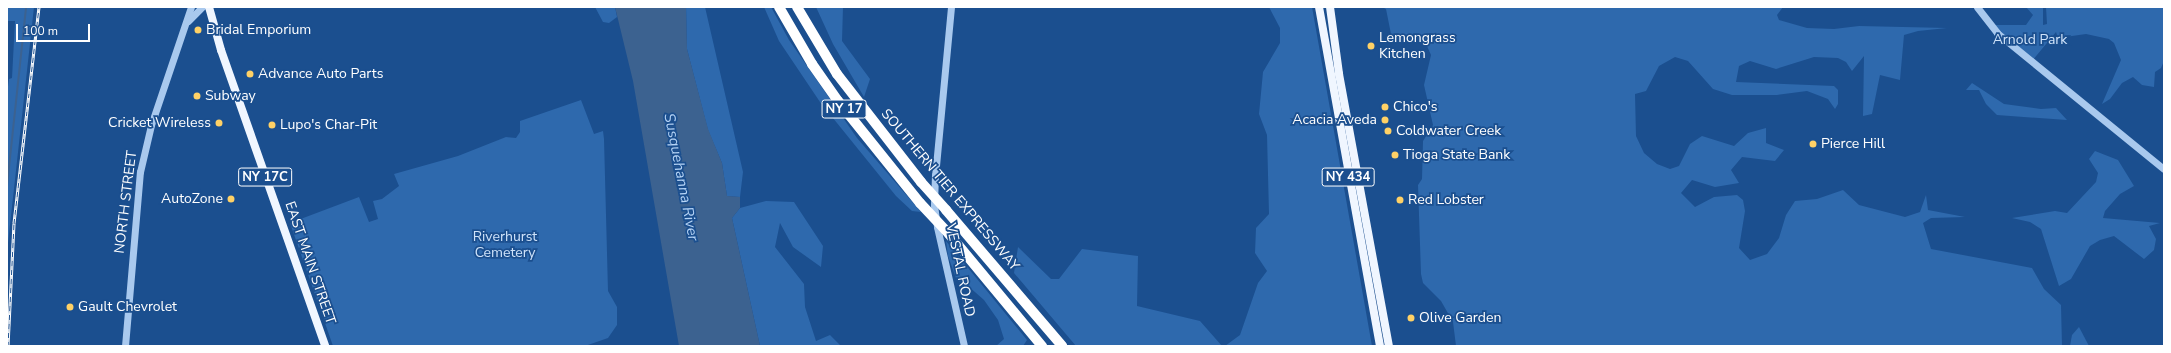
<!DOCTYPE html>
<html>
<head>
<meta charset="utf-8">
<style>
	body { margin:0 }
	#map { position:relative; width:2171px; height:353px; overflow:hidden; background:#1b4f8f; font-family:"Nunito Sans",sans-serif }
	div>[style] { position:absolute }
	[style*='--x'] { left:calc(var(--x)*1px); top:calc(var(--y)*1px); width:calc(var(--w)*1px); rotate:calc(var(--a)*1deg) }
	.green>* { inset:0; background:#2e69ad }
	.water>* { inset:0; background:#3c6290 }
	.stream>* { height:1.5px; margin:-0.75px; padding:0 0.75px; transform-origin:0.75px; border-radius:0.75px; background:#3c6290 }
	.minor>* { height:7px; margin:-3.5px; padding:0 3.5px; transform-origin:3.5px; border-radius:3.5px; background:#a9c9ee }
	.major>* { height:8px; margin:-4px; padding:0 4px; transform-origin:4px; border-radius:4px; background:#f0f6ff }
	.highway>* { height:10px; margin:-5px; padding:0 5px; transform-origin:5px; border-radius:5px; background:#fff }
	.rail>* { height:3px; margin-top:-1.5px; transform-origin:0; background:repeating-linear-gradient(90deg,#1b4f8f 0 4.5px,#fff 0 9px); box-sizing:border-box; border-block:1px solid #fff }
	.highway-bridge>* { height:10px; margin:-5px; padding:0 5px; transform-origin:5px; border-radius:5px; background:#fff }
	.dots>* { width:11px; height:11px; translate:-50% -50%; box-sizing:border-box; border:2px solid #1b4f8f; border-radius:50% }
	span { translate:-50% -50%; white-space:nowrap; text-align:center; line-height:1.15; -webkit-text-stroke:3.5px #1b4f8f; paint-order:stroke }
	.shield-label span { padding:1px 3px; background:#1b4f8f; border:1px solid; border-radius:3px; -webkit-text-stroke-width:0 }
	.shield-label { font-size:13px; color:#fff; font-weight:700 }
	.poi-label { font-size:14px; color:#fff }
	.left { translate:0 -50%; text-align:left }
	.right { translate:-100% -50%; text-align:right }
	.park-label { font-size:14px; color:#cfe3fa }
	.street-label { font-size:14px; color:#fff }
	.water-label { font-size:15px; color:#b5d3f5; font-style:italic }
	.frame { position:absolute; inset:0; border:8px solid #fff; pointer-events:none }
	.scale { position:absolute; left:16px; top:24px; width:74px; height:18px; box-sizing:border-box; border:2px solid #fff; border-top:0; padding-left:5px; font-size:12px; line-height:14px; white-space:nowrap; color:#fff; -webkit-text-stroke:3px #1b4f8f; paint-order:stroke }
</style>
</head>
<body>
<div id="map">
	<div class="green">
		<div style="clip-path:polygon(7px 7px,34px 7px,7px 252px,7px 94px,9px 79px,12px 78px,15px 21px,7px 21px)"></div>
		<div style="clip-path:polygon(595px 7px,615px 7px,617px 17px,609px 23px,603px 22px)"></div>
		<div style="clip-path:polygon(686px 7px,705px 7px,743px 172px,740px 197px,727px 196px,722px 163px,708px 130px,687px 49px)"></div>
		<div style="clip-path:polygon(764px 7px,771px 7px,789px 40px,857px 138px,921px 212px,912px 211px,896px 196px,820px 102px,779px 41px)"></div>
		<div style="clip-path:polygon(816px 7px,843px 7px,842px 41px,870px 79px,864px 97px,833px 44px)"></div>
		<div style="clip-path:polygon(1269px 7px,1312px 7px,1372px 346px,1225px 346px,1240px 335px,1258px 283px,1267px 271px,1255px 253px,1256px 228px,1269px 214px,1267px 135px,1259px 114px,1263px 72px,1280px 43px,1280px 28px)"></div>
		<div style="clip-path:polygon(1382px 7px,1783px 7px,1777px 15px,1779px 20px,1807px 28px,1834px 29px,1859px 26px,1947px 28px,1918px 31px,1904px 35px,1900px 80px,1880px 75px,1872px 114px,1863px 116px,1864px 56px,1852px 71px,1846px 62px,1838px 58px,1814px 57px,1776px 69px,1750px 61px,1739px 66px,1736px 82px,1834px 86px,1838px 90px,1838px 104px,1835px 109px,1828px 99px,1807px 91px,1777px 95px,1732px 95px,1713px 89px,1688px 61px,1675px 57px,1659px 66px,1646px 91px,1635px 94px,1636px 136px,1644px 153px,1657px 164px,1670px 169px,1679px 166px,1690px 144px,1702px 136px,1734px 146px,1748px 133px,1766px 128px,1766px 143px,1784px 150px,1775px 161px,1742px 157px,1731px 170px,1739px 183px,1715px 187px,1692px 180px,1681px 193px,1695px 207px,1714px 197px,1737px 195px,1743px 200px,1745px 211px,1739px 248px,1750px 260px,1767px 254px,1779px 238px,1786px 215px,1795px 201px,1817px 199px,1843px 190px,1859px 205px,1905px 217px,1920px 212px,1926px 195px,1928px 210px,1965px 217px,1931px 218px,1923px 223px,1931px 249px,2032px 268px,2044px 289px,2061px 305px,2062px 346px,1456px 346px,1453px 322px,1441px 301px,1423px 283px,1421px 274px,1418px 185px,1422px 179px,1423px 141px,1433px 125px,1424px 85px,1431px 55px,1427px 46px,1416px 40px,1392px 39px,1386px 9px)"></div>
		<div style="clip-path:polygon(2026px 7px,2043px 7px,2043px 25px,2047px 24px,2046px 7px,2164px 7px,2164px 61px,2161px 68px,2155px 72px,2154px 87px,2142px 85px,2133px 77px,2122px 83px,2110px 99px,2102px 104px,2121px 60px,2114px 43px,2109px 39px,2086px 34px,2058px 38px,2056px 32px,2032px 61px,1989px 25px,2026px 25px,2033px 15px)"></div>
		<div style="clip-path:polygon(1972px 83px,2004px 104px,2041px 109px,2056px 108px,2067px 120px,1997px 115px,1986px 104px,1979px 90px,1966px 90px)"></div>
		<div style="clip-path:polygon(581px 100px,594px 134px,603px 131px,604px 139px,608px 291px,617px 307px,617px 325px,608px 338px,585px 346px,333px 346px,290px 223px,359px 197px,369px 222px,378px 219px,373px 201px,382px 199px,399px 186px,394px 174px,458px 156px,506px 137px,516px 138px,520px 132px,520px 121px)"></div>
		<div style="clip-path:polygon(2095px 151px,2118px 160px,2134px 186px,2120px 194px,2105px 211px,2103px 218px,2160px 223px,2149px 226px,2156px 239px,2154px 250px,2144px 259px,2114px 236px,2100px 240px,2090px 246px,2071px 279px,2059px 286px,2041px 229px,2030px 222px,2012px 218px,2055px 211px,2067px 213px,2096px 182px,2098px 173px,2089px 159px)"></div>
		<div style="clip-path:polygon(766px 201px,794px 202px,823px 246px,821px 267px,793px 247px,780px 223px,775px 247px,804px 284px,805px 307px,816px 341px,830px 335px,841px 346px,760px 346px,732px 218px,740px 208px)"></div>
		<div style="clip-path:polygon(946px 241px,1027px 340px,1023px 346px,996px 346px,1004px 339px,998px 320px,984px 300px,967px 285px,957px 281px,948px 256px)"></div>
		<div style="clip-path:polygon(1018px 247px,1051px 279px,1059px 279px,1082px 249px,1138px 256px,1137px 306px,1200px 321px,1222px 346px,1076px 346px,1014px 273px)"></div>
		<div style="clip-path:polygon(2079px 327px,2089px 346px,2070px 346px,2072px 335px)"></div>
	</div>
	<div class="water">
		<div style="clip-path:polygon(615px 7px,686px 7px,687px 49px,708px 129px,722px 163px,727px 196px,740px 197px,740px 208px,732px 218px,760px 346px,679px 346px,633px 81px)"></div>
	</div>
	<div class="stream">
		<div style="--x:7;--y:186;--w:180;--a:-83.9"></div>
	</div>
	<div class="minor">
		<div style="--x:951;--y:7;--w:169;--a:95.4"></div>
		<div style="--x:935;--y:175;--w:30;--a:92"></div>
		<div style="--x:934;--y:205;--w:22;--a:82"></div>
		<div style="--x:937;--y:227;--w:122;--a:77.2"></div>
		<div style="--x:1977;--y:7;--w:33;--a:52"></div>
		<div style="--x:1997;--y:33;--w:215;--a:39.2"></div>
		<div style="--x:188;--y:21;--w:20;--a:-45"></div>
		<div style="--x:125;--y:346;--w:175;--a:-85.1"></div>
		<div style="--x:140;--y:172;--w:48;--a:-76.8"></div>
		<div style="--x:151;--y:125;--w:125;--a:-71.3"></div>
	</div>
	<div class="major">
		<div style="--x:209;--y:7;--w:45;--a:74.4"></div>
		<div style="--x:221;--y:50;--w:314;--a:70.6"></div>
		<div style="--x:1319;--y:7;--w:344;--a:79.8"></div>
		<div style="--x:1330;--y:7;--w:68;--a:82.3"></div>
		<div style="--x:1339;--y:74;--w:277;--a:79.6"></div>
	</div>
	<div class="highway">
		<div style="--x:779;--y:7;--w:66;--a:59.9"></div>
		<div style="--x:812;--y:64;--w:45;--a:54.9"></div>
		<div style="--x:838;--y:101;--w:131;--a:51.2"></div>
		<div style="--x:797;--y:7;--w:78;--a:59.2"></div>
		<div style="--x:837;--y:74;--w:137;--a:52.1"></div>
		<div style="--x:946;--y:210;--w:179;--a:49.5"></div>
		<div style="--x:949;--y:234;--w:146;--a:50.3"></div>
	</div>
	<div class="rail">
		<div style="--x:8;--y:346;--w:123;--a:-87.2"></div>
		<div style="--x:14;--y:223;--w:217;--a:-83.4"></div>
	</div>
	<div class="highway-bridge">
		<div style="--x:921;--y:182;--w:38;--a:48"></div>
		<div style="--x:920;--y:203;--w:42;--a:46.9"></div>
	</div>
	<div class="dots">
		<div style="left:198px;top:30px;background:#ffd166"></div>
		<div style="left:1371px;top:46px;background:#ffd166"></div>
		<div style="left:250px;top:74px;background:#ffd166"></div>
		<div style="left:197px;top:96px;background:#ffd166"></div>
		<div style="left:1385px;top:107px;background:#ffd166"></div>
		<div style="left:1385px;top:120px;background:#ffd166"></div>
		<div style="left:219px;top:123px;background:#ffd166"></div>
		<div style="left:272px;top:125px;background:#ffd166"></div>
		<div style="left:1388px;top:131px;background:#ffd166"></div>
		<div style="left:1813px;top:144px;background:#ffd166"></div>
		<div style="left:1395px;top:155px;background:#ffd166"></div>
		<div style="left:231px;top:199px;background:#ffd166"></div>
		<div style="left:1400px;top:200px;background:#ffd166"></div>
		<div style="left:70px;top:307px;background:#ffd166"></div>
		<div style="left:1411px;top:318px;background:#ffd166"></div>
	</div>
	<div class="shield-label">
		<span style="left:844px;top:109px">NY 17</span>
		<span style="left:265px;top:177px">NY 17C</span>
		<span style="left:1348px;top:177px">NY 434</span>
	</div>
	<div class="poi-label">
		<span class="left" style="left:206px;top:30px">Bridal Emporium</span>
		<span class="left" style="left:1379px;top:46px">Lemongrass<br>Kitchen</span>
		<span class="left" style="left:258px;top:74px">Advance Auto Parts</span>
		<span class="left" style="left:205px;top:96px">Subway</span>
		<span class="left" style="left:1393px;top:107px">Chico's</span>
		<span class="right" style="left:1377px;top:120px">Acacia Aveda</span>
		<span class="right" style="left:211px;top:123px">Cricket Wireless</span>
		<span class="left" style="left:280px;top:125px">Lupo's Char-Pit</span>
		<span class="left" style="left:1396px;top:131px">Coldwater Creek</span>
		<span class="left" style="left:1821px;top:144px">Pierce Hill</span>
		<span class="left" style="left:1403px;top:155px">Tioga State Bank</span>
		<span class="right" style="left:223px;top:199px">AutoZone</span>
		<span class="left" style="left:1408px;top:200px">Red Lobster</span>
		<span class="left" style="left:78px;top:307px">Gault Chevrolet</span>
		<span class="left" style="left:1419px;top:318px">Olive Garden</span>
	</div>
	<div class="park-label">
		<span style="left:2030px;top:40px">Arnold Park</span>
		<span style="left:505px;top:245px">Riverhurst<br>Cemetery</span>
	</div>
	<div class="street-label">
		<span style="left:950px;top:190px;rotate:50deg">SOUTHERN TIER EXPRESSWAY</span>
		<span style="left:126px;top:202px;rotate:-83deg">NORTH STREET</span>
		<span style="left:310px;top:263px;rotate:71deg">EAST MAIN STREET</span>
		<span style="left:960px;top:270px;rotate:78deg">VESTAL ROAD</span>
	</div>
	<div class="water-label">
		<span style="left:681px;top:177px;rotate:79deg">Susquehanna River</span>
	</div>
	<div class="frame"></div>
	<div class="scale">100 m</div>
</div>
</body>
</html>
